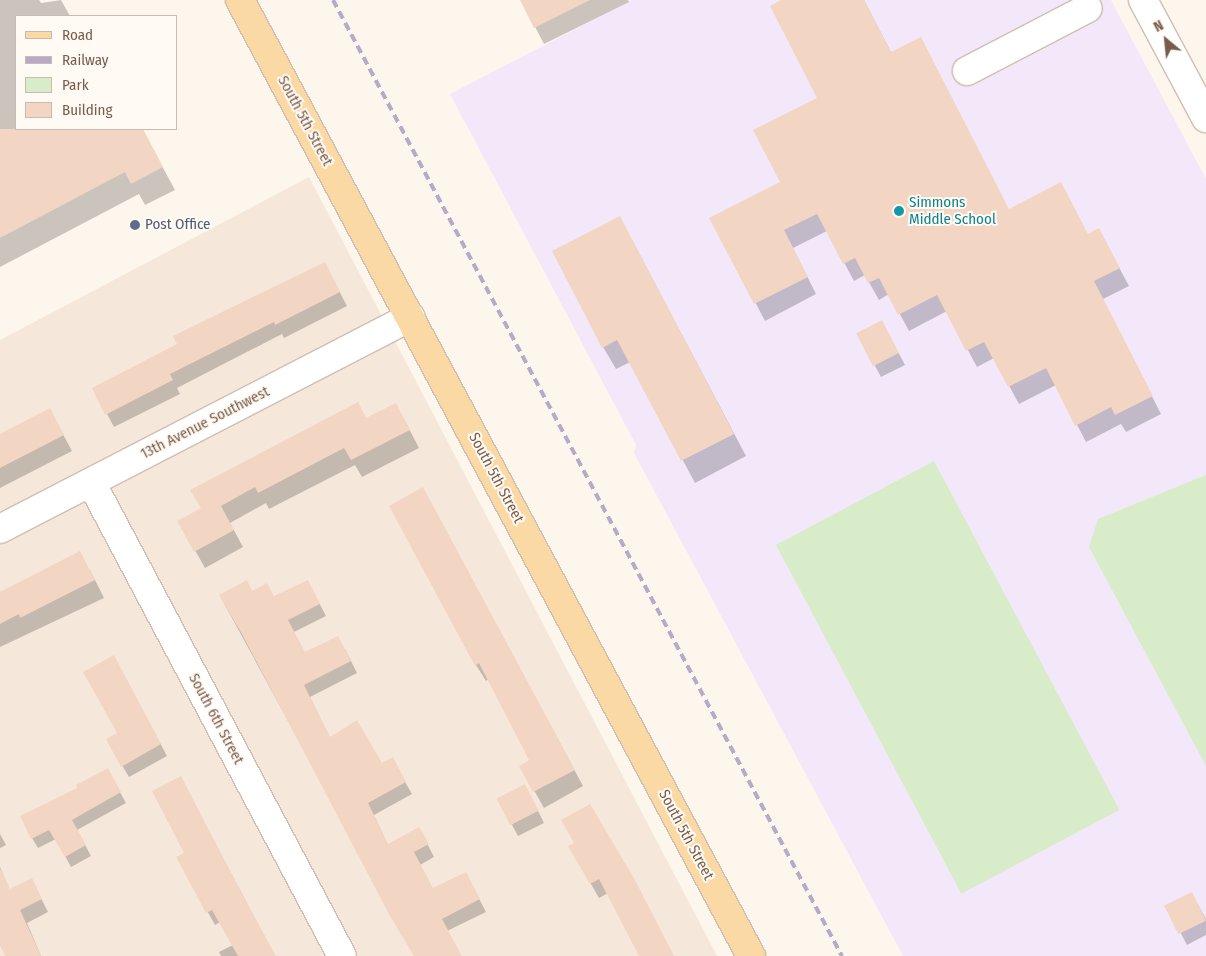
<!DOCTYPE html>
<html>
<head>
<meta charset="utf-8">
<style>
	body { margin:0 }
	#map { position:relative; width:1206px; height:956px; overflow:hidden; background:#fdf6ec; font-family:"Fira Sans Condensed",sans-serif }
	div>[style] { position:absolute }
	[style*='--x'] { left:calc(var(--x)*1px); top:calc(var(--y)*1px); width:calc(var(--w)*1px); rotate:calc(var(--a)*1deg) }
	.residential>* { inset:0; background:#f5e8da }
	.education>* { inset:0; background:#f3e8fa }
	.green>* { inset:0; background:#d8ecc9; transform-origin:0 0 }
	.shadow>* { inset:0; background:#0003 }
	.building>* { inset:0; background:#f3d5c3; transform-origin:0 0 }
	.roads { filter:drop-shadow(1px 0 #d1beb0) drop-shadow(-1px 0 #d1beb0) drop-shadow(0 1px #d1beb0) drop-shadow(0 -1px #d1beb0) }
	.minor>* { height:28px; margin:-14px; padding:0 14px; transform-origin:14px; border-radius:14px; background:#fff }
	.major>* { height:28px; margin:-14px; padding:0 14px; transform-origin:14px; border-radius:14px; background:#fbd9a5 }
	.rail>* { height:4px; margin-top:-2px; transform-origin:0; background:repeating-linear-gradient(90deg,#b9a8c9 0 8px,transparent 0 13px) }
	.dots>* { width:14px; height:14px; translate:-50% -50%; box-sizing:border-box; border:2px solid #fffaf3; border-radius:50% }
	span { translate:-50% -50%; white-space:nowrap; text-align:center; line-height:1.15; -webkit-text-stroke:4px #fffaf3; paint-order:stroke }
	.street-label { font-size:15px; color:#7a5c4d }
	.culture-label { font-size:15px; color:#0d838f }
	.left { translate:0 -50%; text-align:left }
	.service-label { font-size:15px; color:#4e5e75 }
	.legend { position:absolute; left:15px; top:15px; width:162px; height:115px; box-sizing:border-box; background:#fffaf3; border:1px solid #cabbb1; margin:0; padding:6px 9px; list-style:none; font-size:15px; color:#7a5c4d }
	.legend li { display:flex; align-items:center; gap:10px; height:25px }
	.legend b { width:25px; border:1px solid #cabbb1 }
	.north { position:absolute; left:1141px; top:15px; width:50px; height:50px; -webkit-text-stroke:4px #fffaf3; paint-order:stroke; rotate:332deg; font-size:14px; font-weight:700; line-height:20px; text-align:center; color:#7a5c4d }
	.north::after { content:''; display:block; margin:auto; width:18px; height:22px; background:#7a5c4d; clip-path:polygon(50% 0,100% 100%,50% 72%,0 100%) }
</style>
</head>
<body>
<div id="map">
	<div class="residential">
		<div style="clip-path:polygon(309px 177px,717px 956px,0 956px,0 340px)"></div>
	</div>
	<div class="education">
		<div style="clip-path:polygon(632px 0,1111px 0,1206px 179px,1206px 956px,903px 956px,634px 453px,636px 445px,450px 94px)"></div>
	</div>
	<div class="green">
		<div style="left:934px;top:461px;width:395px;height:179px;rotate:62deg"></div>
		<div style="clip-path:polygon(1206px 475px,1206px 766px,1089px 547px,1098px 519px)"></div>
	</div>
	<div class="shadow">
		<div style="clip-path:polygon(0 0,39px 0,41px 3px,61px 0,70px 16px,16px 16px,16px 129px,142px 129px,175px 190px,145px 205px,139px 194px,0 267px)"></div>
		<div style="clip-path:polygon(521px 0,628px 0,629px 2px,544px 44px)"></div>
		<div style="clip-path:polygon(784px 0,864px 0,892px 54px,1009px 210px,1088px 235px,1099px 230px,1129px 286px,1103px 299px,1161px 414px,1126px 432px,1121px 424px,1086px 442px,1056px 385px,1019px 404px,994px 358px,977px 367px,947px 311px,909px 331px,889px 294px,879px 300px,865px 275px,854px 281px,827px 231px,793px 248px,816px 294px,765px 321px,711px 218px,781px 182px,819px 98px)"></div>
		<div style="clip-path:polygon(632px 240px,746px 456px,695px 483px,630px 362px,616px 369px,603px 347px)"></div>
		<div style="clip-path:polygon(332px 277px,347px 306px,284px 338px,282px 334px,177px 388px,180px 394px,114px 427px,107px 414px,179px 345px)"></div>
		<div style="clip-path:polygon(888px 333px,905px 365px,881px 377px,875px 366px)"></div>
		<div style="clip-path:polygon(366px 419px,405px 421px,419px 448px,362px 477px,355px 465px,269px 509px,266px 503px,230px 523px,243px 547px,205px 568px,179px 522px)"></div>
		<div style="clip-path:polygon(58px 425px,72px 451px,0 488px,0 436px)"></div>
		<div style="clip-path:polygon(432px 505px,583px 786px,544px 808px,521px 767px,531px 761px,489px 679px,486px 681px,476px 665px)"></div>
		<div style="clip-path:polygon(90px 570px,104px 598px,0 647px,0 592px)"></div>
		<div style="clip-path:polygon(252px 593px,274px 598px,314px 593px,326px 616px,294px 632px,305px 654px,345px 649px,357px 673px,310px 697px,330px 738px,381px 765px,392px 759px,412px 794px,374px 815px,388px 845px,419px 828px,434px 857px,420px 865px,433px 890px,472px 885px,486px 912px,447px 931px,461px 956px,416px 956px,220px 596px)"></div>
		<div style="clip-path:polygon(120px 668px,167px 756px,129px 777px,107px 740px,118px 733px)"></div>
		<div style="clip-path:polygon(107px 769px,126px 803px,77px 830px,91px 856px,71px 867px,56px 839px,38px 848px,32px 838px)"></div>
		<div style="clip-path:polygon(187px 790px,275px 956px,221px 956px,219px 952px,233px 945px,220px 922px,215px 925px,178px 858px,186px 853px)"></div>
		<div style="clip-path:polygon(531px 797px,544px 823px,518px 836px,512px 825px)"></div>
		<div style="clip-path:polygon(0 834px,6px 845px,0 848px)"></div>
		<div style="clip-path:polygon(576px 844px,673px 956px,640px 956px,608px 893px,599px 898px,591px 884px,570px 847px)"></div>
		<div style="clip-path:polygon(0 867px,10px 891px,38px 892px,48px 912px,27px 923px,41px 956px,6px 956px,0 945px)"></div>
		<div style="clip-path:polygon(1192px 894px,1206px 919px,1206px 935px,1187px 945px,1167px 907px)"></div>
	</div>
	<div class="building">
		<div style="clip-path:polygon(520px 0,590px 0,534px 28px)"></div>
		<div style="clip-path:polygon(781px 0,864px 0,891px 52px,921px 37px,1009px 209px,1061px 182px,1088px 234px,1099px 228px,1120px 268px,1094px 281px,1153px 396px,1115px 415px,1111px 407px,1075px 426px,1046px 368px,1008px 387px,984px 342px,966px 351px,937px 295px,898px 315px,879px 278px,868px 283px,855px 258px,843px 264px,817px 214px,784px 230px,808px 277px,754px 304px,709px 218px,780px 182px,753px 130px,817px 98px,770px 6px)"></div>
		<div style="clip-path:polygon(0 129px,143px 129px,163px 167px,131px 184px,125px 172px,0 238px)"></div>
		<div style="clip-path:polygon(620px 216px,734px 434px,681px 461px,617px 340px,602px 348px,552px 251px)"></div>
		<div style="clip-path:polygon(325px 262px,340px 292px,275px 325px,274px 322px,170px 374px,173px 380px,105px 415px,92px 388px,177px 344px,173px 336px)"></div>
		<div style="left:882px;top:320px;width:37px;height:29px;rotate:63deg"></div>
		<div style="clip-path:polygon(358px 402px,366px 418px,396px 403px,410px 430px,351px 460px,344px 448px,258px 493px,255px 487px,221px 506px,234px 530px,194px 552px,177px 521px,201px 508px,190px 490px)"></div>
		<div style="clip-path:polygon(50px 408px,64px 435px,0 468px,0 434px)"></div>
		<div style="clip-path:polygon(423px 487px,575px 770px,533px 792px,519px 766px,529px 760px,479px 663px,475px 666px,389px 506px)"></div>
		<div style="clip-path:polygon(80px 551px,95px 580px,20px 618px,19px 614px,0 624px,0 592px)"></div>
		<div style="clip-path:polygon(247px 580px,252px 591px,267px 583px,274px 596px,308px 580px,320px 604px,288px 620px,305px 652px,338px 636px,351px 661px,304px 685px,330px 737px,357px 720px,382px 763px,393px 757px,406px 782px,368px 803px,388px 844px,419px 827px,429px 844px,414px 852px,433px 888px,466px 872px,480px 899px,442px 919px,462px 956px,414px 956px,390px 916px,242px 634px,219px 595px)"></div>
		<div style="clip-path:polygon(114px 655px,161px 744px,121px 767px,106px 739px,117px 733px,83px 672px)"></div>
		<div style="clip-path:polygon(108px 768px,121px 792px,72px 820px,86px 845px,65px 857px,49px 830px,31px 839px,20px 816px,77px 788px,76px 785px)"></div>
		<div style="clip-path:polygon(181px 776px,242px 894px,276px 956px,238px 956px,212px 910px,206px 913px,176px 857px,184px 853px,152px 791px)"></div>
		<div style="left:525px;top:784px;width:30px;height:32px;rotate:63deg"></div>
		<div style="clip-path:polygon(590px 804px,635px 880px,674px 956px,639px 956px,599px 879px,590px 884px,568px 846px,574px 843px,561px 820px)"></div>
		<div style="clip-path:polygon(0 868px,10px 889px,32px 878px,42px 899px,20px 910px,41px 956px,5px 956px,0 945px)"></div>
		<div style="left:1192px;top:892px;width:32px;height:31px;rotate:64deg"></div>
	</div>
	<div class="roads">
		<div class="minor">
			<div style="--x:1143;--y:0;--w:134;--a:61.9"></div>
			<div style="--x:967;--y:71;--w:136;--a:-27.5"></div>
			<div style="--x:91;--y:482;--w:536;--a:62.1"></div>
			<div style="--x:0;--y:529;--w:462;--a:-27.3"></div>
		</div>
		<div class="major">
			<div style="--x:240;--y:0;--w:1084;--a:61.87"></div>
		</div>
	</div>
	<div class="rail">
		<div style="--x:333;--y:0;--w:1083;--a:61.97"></div>
	</div>
	<div class="dots">
		<div style="left:899px;top:211px;background:#0f9aa8"></div>
		<div style="left:135px;top:225px;background:#5c6f8a"></div>
	</div>
	<div class="street-label">
		<span style="left:305px;top:121px;rotate:62deg">South 5th Street</span>
		<span style="left:205px;top:423px;rotate:-27deg">13th Avenue Southwest</span>
		<span style="left:496px;top:478px;rotate:62deg">South 5th Street</span>
		<span style="left:216px;top:719px;rotate:62deg">South 6th Street</span>
		<span style="left:686px;top:835px;rotate:62deg">South 5th Street</span>
	</div>
	<div class="culture-label">
		<span class="left" style="left:909px;top:211px">Simmons<br>Middle School</span>
	</div>
	<div class="service-label">
		<span class="left" style="left:145px;top:225px">Post Office</span>
	</div>
	<ul class="legend">
	<li><b style="height:6px;background:#fbd9a5"></b>Road</li>
	<li><b style="height:6px;background:#b9a8c9"></b>Railway</li>
	<li><b style="height:14px;background:#d8ecc9"></b>Park</li>
	<li><b style="height:14px;background:#f3d5c3"></b>Building</li>
	</ul>
	<div class="north">N</div>
</div>
</body>
</html>
